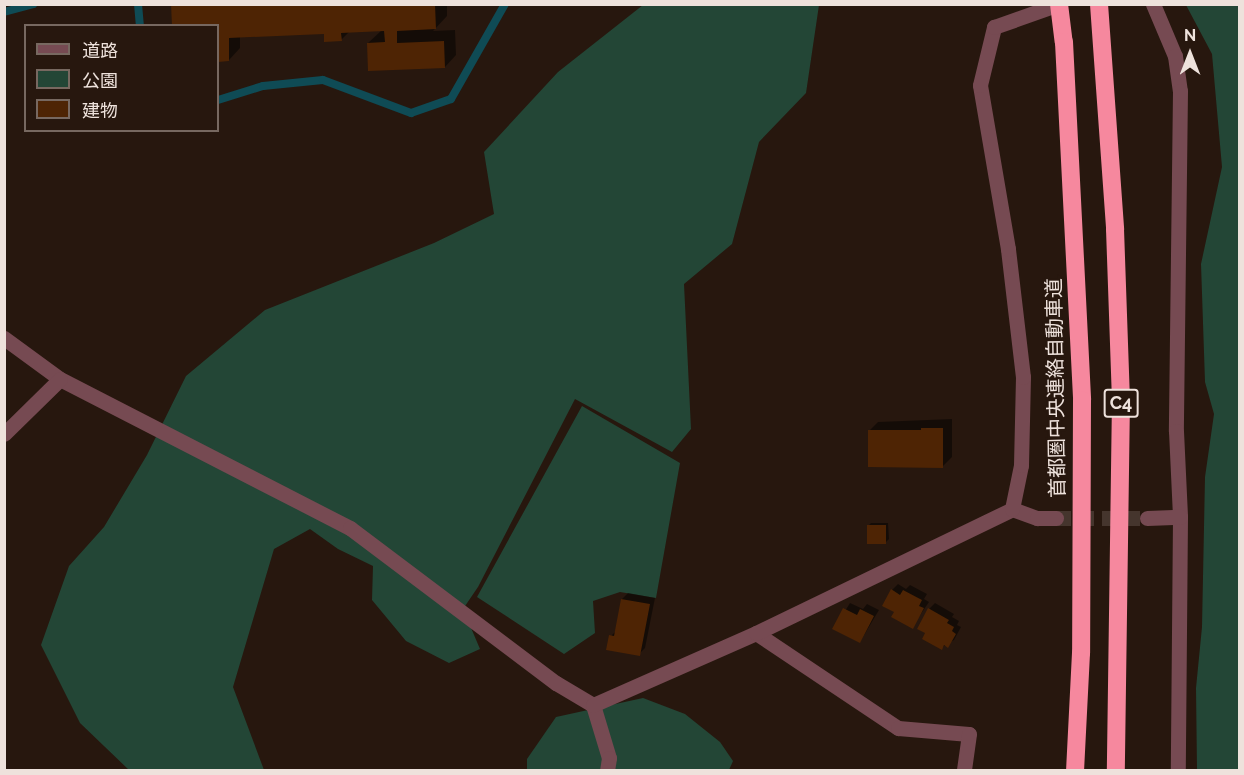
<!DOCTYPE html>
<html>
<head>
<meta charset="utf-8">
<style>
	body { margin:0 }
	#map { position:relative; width:1244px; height:775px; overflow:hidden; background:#27170e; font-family:Raleway,"Noto Sans JP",sans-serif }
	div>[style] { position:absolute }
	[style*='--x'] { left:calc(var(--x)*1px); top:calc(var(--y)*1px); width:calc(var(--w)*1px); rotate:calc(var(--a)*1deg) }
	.green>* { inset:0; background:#234636 }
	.shadow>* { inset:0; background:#0007 }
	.stream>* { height:8px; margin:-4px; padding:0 4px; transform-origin:4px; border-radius:4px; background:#0f4b55 }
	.building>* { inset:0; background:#4e2404; transform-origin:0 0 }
	.minor-tunnel>* { height:15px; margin-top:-7.5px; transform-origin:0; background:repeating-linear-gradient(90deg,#45352d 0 15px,transparent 0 23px) }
	.minor>* { height:15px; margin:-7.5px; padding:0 7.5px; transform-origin:7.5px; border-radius:7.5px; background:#764a52 }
	.highway>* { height:18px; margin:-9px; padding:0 9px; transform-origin:9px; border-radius:9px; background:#f6889e }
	span { translate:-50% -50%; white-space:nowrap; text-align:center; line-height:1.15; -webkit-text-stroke:4.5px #27170e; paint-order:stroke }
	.shield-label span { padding:2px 4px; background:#27170e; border:2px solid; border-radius:4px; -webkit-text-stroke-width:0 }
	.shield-label { font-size:18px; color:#eee2dc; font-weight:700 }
	.street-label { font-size:20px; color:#eee2dc }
	.frame { position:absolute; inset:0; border:6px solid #eee2dc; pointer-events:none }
	.legend { position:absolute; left:24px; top:24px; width:195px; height:108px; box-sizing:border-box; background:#27170e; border:2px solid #776860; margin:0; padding:8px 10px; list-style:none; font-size:18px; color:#eee2dc }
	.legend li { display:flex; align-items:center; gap:12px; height:30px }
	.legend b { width:30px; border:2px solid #776860 }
	.north { position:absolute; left:1160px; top:24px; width:60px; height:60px; -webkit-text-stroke:4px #27170e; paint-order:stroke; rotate:0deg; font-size:16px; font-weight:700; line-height:24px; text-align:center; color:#eee2dc }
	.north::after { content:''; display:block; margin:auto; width:21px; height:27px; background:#eee2dc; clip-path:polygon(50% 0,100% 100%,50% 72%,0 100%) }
</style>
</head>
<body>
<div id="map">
	<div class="green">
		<div style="clip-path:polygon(643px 5px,819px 5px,806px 93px,759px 142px,732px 244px,684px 284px,691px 429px,672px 452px,575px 399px,478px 587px,463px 609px,480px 649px,449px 663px,406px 641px,372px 600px,373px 566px,338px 549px,310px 529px,274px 549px,233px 687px,264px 770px,129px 770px,80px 723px,41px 645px,69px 566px,104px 527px,147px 455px,186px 376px,265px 310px,434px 243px,494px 214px,484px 152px,558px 72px)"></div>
		<div style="clip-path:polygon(1186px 5px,1239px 5px,1239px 770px,1197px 770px,1196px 688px,1202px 627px,1205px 477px,1214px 414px,1205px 382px,1201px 264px,1222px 167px,1212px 54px)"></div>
		<div style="clip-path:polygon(582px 406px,680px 463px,656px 598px,620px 592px,593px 601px,595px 633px,564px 654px,477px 597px)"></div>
		<div style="clip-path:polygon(643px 698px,685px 714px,720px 742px,733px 761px,729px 770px,527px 770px,527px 759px,556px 717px)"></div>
	</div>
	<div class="shadow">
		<div style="clip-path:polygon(172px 4px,447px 4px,447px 16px,433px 31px,455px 30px,456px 55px,445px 67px,368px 43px,382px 30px,350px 31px,341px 40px,325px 33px,240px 36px,240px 48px,229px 60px,218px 60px,218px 26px)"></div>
		<div style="clip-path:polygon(952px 419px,952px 457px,943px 466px,869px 431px,878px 422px)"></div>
		<div style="clip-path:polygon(871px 523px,888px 523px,889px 539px,886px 542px,868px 526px)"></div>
		<div style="clip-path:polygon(898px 584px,906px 589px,910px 585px,927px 594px,924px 599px,929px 602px,912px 627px,896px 611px,892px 590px)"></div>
		<div style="clip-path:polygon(628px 593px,655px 598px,645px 648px,639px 654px,611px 636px,617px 630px,622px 599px)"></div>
		<div style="clip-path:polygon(850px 603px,863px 609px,867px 604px,879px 610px,860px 642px,834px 629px)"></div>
		<div style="clip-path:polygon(935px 603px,954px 614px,952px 617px,959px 621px,957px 625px,961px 627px,954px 640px,941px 648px,927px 632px,929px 609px)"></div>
	</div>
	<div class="stream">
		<div style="--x:138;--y:4;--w:22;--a:85"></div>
		<div style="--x:4;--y:12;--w:30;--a:-15"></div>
		<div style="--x:218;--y:100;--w:47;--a:-17.3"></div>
		<div style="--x:263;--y:86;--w:60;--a:-5.7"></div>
		<div style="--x:323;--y:80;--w:94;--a:20.6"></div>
		<div style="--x:411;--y:113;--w:42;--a:-19.3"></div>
		<div style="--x:451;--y:99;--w:109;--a:-60.4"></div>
	</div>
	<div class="building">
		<div style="clip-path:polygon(171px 4px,435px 4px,436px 29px,397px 31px,397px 43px,444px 41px,445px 68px,368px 71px,367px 43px,385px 42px,384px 31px,341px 33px,342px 41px,324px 42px,324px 34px,229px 38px,229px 61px,218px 62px,218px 26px,172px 26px)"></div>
		<div style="clip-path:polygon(921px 428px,943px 428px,943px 468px,868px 467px,868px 430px,921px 430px)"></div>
		<div style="left:867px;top:525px;width:19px;height:19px"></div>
		<div style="clip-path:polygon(891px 589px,900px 595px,903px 590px,922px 600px,919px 606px,924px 608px,913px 629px,891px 617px,894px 612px,882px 606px)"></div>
		<div style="clip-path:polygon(621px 599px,650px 604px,640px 656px,606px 650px,609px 635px,614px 636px)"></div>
		<div style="clip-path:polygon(843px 608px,857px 615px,860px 609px,874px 616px,860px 643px,832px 629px)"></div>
		<div style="clip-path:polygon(928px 608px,949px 620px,947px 623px,954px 627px,952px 631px,956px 634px,948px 648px,944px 645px,942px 650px,922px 639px,925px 633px,917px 629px)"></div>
	</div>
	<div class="minor-tunnel">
		<div style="--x:1056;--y:518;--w:91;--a:0"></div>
	</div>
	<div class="minor">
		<div style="--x:1153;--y:4;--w:56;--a:67.1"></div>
		<div style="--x:1175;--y:56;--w:35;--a:82"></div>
		<div style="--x:1180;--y:91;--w:340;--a:90.7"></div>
		<div style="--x:1176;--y:431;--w:86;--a:87.3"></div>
		<div style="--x:1180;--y:517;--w:253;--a:90.5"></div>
		<div style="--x:4;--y:338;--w:69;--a:36.2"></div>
		<div style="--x:60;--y:379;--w:326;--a:27.2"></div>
		<div style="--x:350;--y:528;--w:258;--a:37"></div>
		<div style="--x:556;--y:683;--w:43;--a:30.7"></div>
		<div style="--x:593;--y:705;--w:55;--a:73.2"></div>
		<div style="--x:609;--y:758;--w:12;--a:99"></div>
		<div style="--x:4;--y:434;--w:78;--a:-44.5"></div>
		<div style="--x:1012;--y:509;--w:27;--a:20"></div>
		<div style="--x:1037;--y:518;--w:19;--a:0"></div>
		<div style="--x:1147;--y:518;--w:33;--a:-2"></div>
		<div style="--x:756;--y:633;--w:171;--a:33.8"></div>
		<div style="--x:898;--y:728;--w:71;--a:4.8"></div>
		<div style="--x:969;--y:734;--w:36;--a:98"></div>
		<div style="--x:593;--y:705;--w:178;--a:-23.8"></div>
		<div style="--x:756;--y:633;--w:284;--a:-25.8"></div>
		<div style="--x:1012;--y:509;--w:45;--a:-78.4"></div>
		<div style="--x:1021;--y:465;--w:88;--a:-88.7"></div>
		<div style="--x:1023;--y:377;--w:129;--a:-96.7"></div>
		<div style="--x:1008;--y:249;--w:166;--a:-99.7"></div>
		<div style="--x:980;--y:85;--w:60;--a:-76.4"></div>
		<div style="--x:994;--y:27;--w:69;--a:-19.5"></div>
	</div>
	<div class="highway">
		<div style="--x:1059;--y:4;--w:38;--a:83"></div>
		<div style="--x:1064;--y:42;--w:358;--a:87.1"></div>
		<div style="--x:1082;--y:400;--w:253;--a:90.2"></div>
		<div style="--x:1081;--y:653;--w:117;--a:92.9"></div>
		<div style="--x:1099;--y:4;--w:226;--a:85.9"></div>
		<div style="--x:1115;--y:229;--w:170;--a:88"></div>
		<div style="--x:1121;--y:399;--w:371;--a:90.8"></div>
	</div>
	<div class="shield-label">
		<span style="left:1121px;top:403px">C4</span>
	</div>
	<div class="street-label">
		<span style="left:1056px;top:388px;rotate:-91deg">首都圏中央連絡自動車道</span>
	</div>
	<div class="frame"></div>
	<ul class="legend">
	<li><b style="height:8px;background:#764a52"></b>道路</li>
	<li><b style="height:16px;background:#234636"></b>公園</li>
	<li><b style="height:16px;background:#4e2404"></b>建物</li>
	</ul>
	<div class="north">N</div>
</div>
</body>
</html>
